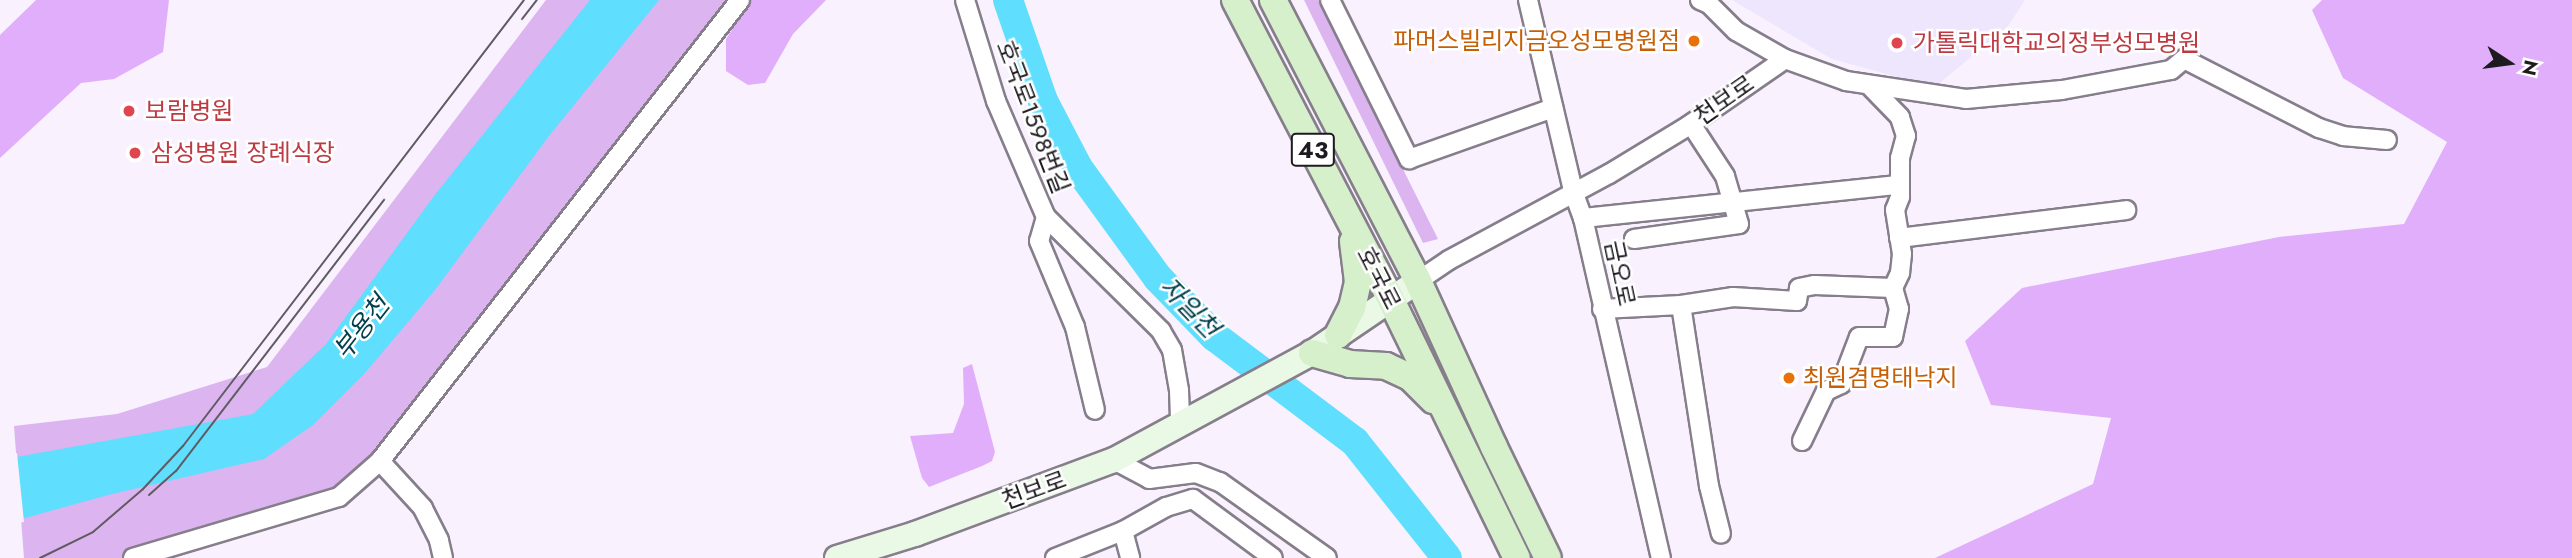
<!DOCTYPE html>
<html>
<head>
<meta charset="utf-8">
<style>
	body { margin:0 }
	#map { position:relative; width:2572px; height:558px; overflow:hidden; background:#f9f1fd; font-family:Jost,"Noto Sans KR",sans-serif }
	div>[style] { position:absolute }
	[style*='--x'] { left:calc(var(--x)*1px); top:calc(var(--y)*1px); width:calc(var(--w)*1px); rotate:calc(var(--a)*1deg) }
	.medical>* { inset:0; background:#ede6fc }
	.green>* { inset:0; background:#dcb4f0 }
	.forest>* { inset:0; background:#e1aefb }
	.water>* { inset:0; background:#60defd }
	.pier>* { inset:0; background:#f9f1fd }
	.river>* { height:30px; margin:-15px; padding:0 15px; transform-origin:15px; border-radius:15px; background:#60defd }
	.roads { filter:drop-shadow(2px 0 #867e8b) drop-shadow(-2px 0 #867e8b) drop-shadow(0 2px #867e8b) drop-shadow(0 -2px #867e8b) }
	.minor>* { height:18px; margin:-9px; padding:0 9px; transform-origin:9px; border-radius:9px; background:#fff }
	.secondary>* { height:24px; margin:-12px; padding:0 12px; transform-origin:12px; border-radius:12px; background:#eaf8e6 }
	.primary>* { height:26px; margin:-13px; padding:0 13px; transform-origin:13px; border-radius:13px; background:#d6f0cc }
	.tram>* { height:2px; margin:-1px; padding:0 1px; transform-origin:1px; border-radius:1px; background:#605b62 }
	.dots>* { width:19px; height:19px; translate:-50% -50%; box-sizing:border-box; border:4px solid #fff; border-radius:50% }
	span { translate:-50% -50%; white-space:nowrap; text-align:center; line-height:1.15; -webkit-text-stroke:5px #fff; paint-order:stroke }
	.shield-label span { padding:2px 5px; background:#fff; border:2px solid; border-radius:5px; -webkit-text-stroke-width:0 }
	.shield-label { font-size:23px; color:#1e1b20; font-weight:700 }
	.food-label { font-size:24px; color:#c56008 }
	.right { translate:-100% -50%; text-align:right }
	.left { translate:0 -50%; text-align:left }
	.health-label { font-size:24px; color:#be3a42 }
	.street-label { font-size:24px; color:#1e1b20 }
	.water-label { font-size:26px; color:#023f4c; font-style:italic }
	.north { position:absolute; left:2474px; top:28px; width:70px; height:70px; -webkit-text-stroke:5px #fff; paint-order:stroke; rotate:103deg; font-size:19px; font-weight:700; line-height:28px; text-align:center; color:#1e1b20 }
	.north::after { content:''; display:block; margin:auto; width:24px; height:32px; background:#1e1b20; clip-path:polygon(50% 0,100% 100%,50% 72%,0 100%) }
</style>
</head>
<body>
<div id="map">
	<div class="medical">
		<div style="clip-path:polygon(1732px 0,2025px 0,2008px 26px,1935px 87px,1832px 59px)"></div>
	</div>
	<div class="green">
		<div style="clip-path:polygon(546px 0,733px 0,383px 450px,337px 494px,126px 558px,24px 558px,14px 426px,117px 414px,267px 367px)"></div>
		<div style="clip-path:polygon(1304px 0,1318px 0,1438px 239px,1423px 243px)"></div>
	</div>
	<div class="forest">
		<div style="clip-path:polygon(36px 0,169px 0,163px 52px,114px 79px,81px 83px,0 158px,0 35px)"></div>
		<div style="clip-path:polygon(751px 0,826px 0,793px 34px,765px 83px,748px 85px,726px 71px,726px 39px)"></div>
		<div style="clip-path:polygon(2322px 0,2572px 0,2572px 558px,1935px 558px,2093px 484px,2111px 418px,1991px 405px,1965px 341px,2022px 288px,2279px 237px,2404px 224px,2447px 142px,2343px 78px,2312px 10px)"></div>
		<div style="clip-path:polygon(972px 364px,995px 452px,992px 461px,982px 466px,929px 487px,922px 478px,910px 436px,953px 433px,964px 404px,963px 368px)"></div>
	</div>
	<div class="water">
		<div style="clip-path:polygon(590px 0,659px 0,549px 136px,435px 290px,365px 373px,313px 425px,264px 459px,108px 495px,18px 520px,0 460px,253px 414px,326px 344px,434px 196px)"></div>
	</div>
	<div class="pier">
		<div style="clip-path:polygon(17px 453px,24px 522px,0 525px,0 456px)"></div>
	</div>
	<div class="river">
		<div style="--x:1008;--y:0;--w:107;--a:70.9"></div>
		<div style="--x:1043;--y:101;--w:76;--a:62.4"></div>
		<div style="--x:1078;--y:168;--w:136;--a:54"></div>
		<div style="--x:1158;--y:278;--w:81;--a:46"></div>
		<div style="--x:1214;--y:336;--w:176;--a:36.9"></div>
		<div style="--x:1355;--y:442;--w:148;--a:51.6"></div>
	</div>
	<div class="roads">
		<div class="minor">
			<div style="--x:965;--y:0;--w:106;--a:72.9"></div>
			<div style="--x:996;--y:101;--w:126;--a:66.7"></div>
			<div style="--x:1046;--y:217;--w:25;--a:106"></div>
			<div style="--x:1039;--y:241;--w:93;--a:67.3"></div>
			<div style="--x:1075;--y:327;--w:85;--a:76.5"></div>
			<div style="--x:1330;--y:0;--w:178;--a:63.6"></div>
			<div style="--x:1409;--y:159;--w:153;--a:-19.5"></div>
			<div style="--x:1528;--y:0;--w:196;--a:76.7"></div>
			<div style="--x:1573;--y:191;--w:29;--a:70"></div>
			<div style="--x:1583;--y:218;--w:349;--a:77.1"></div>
			<div style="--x:1700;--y:0;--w:10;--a:24"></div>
			<div style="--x:1709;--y:4;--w:38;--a:45"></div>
			<div style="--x:1736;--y:31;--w:56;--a:29.7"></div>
			<div style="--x:1785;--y:59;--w:65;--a:19.8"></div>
			<div style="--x:1846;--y:81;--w:121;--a:8.5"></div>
			<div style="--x:1966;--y:99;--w:96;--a:-5.4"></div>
			<div style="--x:2062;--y:90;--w:111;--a:-10.4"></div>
			<div style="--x:2171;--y:70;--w:17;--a:-40"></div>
			<div style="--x:2184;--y:59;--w:152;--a:27.1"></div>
			<div style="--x:2319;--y:128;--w:25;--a:18"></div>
			<div style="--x:2343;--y:136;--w:44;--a:5.2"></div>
			<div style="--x:1046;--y:217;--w:162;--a:44.7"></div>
			<div style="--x:1161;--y:331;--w:22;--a:60"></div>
			<div style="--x:1172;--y:350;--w:41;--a:80.1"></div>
			<div style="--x:1179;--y:390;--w:35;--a:88"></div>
			<div style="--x:1583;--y:218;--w:317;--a:-6"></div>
			<div style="--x:1899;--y:238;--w:229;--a:-7"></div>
			<div style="--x:1634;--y:239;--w:106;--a:-8.1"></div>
			<div style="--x:1739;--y:224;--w:50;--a:-106.3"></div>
			<div style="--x:1725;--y:176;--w:62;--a:-123.2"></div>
			<div style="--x:1418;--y:281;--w:37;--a:-34"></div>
			<div style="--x:1449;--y:260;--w:182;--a:-28.3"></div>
			<div style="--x:1609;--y:174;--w:92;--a:-31.3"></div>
			<div style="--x:1688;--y:126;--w:118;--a:-34.6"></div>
			<div style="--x:1681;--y:305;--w:183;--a:81.2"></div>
			<div style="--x:1709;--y:486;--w:49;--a:76"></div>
			<div style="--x:1602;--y:309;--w:79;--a:-2.9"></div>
			<div style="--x:1681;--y:305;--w:53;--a:-8.7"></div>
			<div style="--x:1733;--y:297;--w:64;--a:3.6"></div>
			<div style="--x:1797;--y:301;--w:13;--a:-81"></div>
			<div style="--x:1799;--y:288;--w:16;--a:-11"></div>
			<div style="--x:1815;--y:285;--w:78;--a:2.2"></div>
			<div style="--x:1893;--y:288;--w:17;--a:-65"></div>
			<div style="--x:1900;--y:273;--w:19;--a:-84"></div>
			<div style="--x:1902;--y:254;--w:45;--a:-99"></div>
			<div style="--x:1895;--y:210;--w:14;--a:-69"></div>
			<div style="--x:1900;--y:197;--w:39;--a:-90"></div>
			<div style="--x:1900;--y:158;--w:23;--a:-75"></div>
			<div style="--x:1906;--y:136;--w:20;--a:-108"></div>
			<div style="--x:1900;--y:117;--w:45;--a:-134.1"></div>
			<div style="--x:1802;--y:441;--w:55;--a:-64.4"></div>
			<div style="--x:1826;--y:391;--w:17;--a:-25"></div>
			<div style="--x:1841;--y:384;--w:50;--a:-69"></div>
			<div style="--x:1859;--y:337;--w:34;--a:0"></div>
			<div style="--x:1893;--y:337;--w:29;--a:-78"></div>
			<div style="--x:1899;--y:309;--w:22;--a:-106"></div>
			<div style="--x:1114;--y:460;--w:40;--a:28"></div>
			<div style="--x:1149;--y:479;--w:47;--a:-7.3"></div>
			<div style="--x:1196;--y:473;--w:26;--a:21"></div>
			<div style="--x:1220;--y:482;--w:131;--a:35.4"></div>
			<div style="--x:1123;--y:531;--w:28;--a:75"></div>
			<div style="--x:133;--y:558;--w:215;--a:-16.5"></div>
			<div style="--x:339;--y:497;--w:55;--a:-41.3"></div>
			<div style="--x:443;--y:558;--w:18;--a:-103"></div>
			<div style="--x:439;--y:540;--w:36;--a:-117"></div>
			<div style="--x:423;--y:508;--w:64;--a:-132.5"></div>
			<div style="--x:380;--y:461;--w:585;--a:-52.01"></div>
			<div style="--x:1055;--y:558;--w:73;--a:-21.7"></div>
			<div style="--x:1123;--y:531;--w:49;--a:-29.2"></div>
			<div style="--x:1166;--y:507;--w:28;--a:-17"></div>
			<div style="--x:1193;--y:499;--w:99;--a:36.4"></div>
		</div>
		<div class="secondary">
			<div style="--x:837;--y:558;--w:82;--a:-17.1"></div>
			<div style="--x:915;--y:534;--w:212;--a:-20.4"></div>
			<div style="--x:1114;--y:460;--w:225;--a:-28.4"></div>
			<div style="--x:1312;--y:353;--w:128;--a:-34.2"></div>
		</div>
		<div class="primary">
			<div style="--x:1235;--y:0;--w:338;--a:62.5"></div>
			<div style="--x:1391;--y:300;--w:287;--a:64"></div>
			<div style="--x:1273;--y:0;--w:316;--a:62.7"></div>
			<div style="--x:1418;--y:281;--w:183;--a:65.4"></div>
			<div style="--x:1494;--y:447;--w:123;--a:64.1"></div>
			<div style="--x:1338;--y:335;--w:30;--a:-63"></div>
			<div style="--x:1352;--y:308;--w:27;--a:-77"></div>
			<div style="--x:1358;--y:282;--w:41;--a:-97"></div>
			<div style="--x:1312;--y:353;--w:40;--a:16"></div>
			<div style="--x:1350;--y:364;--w:36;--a:3"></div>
			<div style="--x:1386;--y:366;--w:26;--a:25"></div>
			<div style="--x:1410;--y:377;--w:33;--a:45"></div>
		</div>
	</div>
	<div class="tram">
		<div style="--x:522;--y:19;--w:24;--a:-52"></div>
		<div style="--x:149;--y:495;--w:36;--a:-42"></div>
		<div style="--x:176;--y:471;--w:342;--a:-52.5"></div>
		<div style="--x:40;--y:558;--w:59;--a:-26.1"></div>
		<div style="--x:93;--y:532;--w:66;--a:-40.7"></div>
		<div style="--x:143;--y:489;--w:59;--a:-47.1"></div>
		<div style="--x:183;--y:446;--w:561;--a:-52.6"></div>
	</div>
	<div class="dots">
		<div style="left:1694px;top:41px;background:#e8710a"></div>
		<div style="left:1897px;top:43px;background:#e0444e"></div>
		<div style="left:129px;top:111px;background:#e0444e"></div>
		<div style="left:135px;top:153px;background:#e0444e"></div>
		<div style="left:1789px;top:378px;background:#e8710a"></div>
	</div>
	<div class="shield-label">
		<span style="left:1313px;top:150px">43</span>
	</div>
	<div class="food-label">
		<span class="right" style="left:1680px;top:41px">파머스빌리지금오성모병원점</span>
		<span class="left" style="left:1803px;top:378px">최원겸명태낙지</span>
	</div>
	<div class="health-label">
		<span class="left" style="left:1913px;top:43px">가톨릭대학교의정부성모병원</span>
		<span class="left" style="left:145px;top:111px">보람병원</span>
		<span class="left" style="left:151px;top:153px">삼성병원 장례식장</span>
	</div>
	<div class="street-label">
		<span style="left:1724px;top:100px;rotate:-35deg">천보로</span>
		<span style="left:1033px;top:117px;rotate:69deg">호국로1598번길</span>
		<span style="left:1620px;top:273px;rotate:78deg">금오로</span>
		<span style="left:1379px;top:278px;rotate:63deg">호국로</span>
		<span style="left:1034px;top:490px;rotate:-20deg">천보로</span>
	</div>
	<div class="water-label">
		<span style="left:1189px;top:308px;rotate:46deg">자일천</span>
		<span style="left:362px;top:328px;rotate:-52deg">부용천</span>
	</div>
	<div class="north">N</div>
</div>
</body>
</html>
